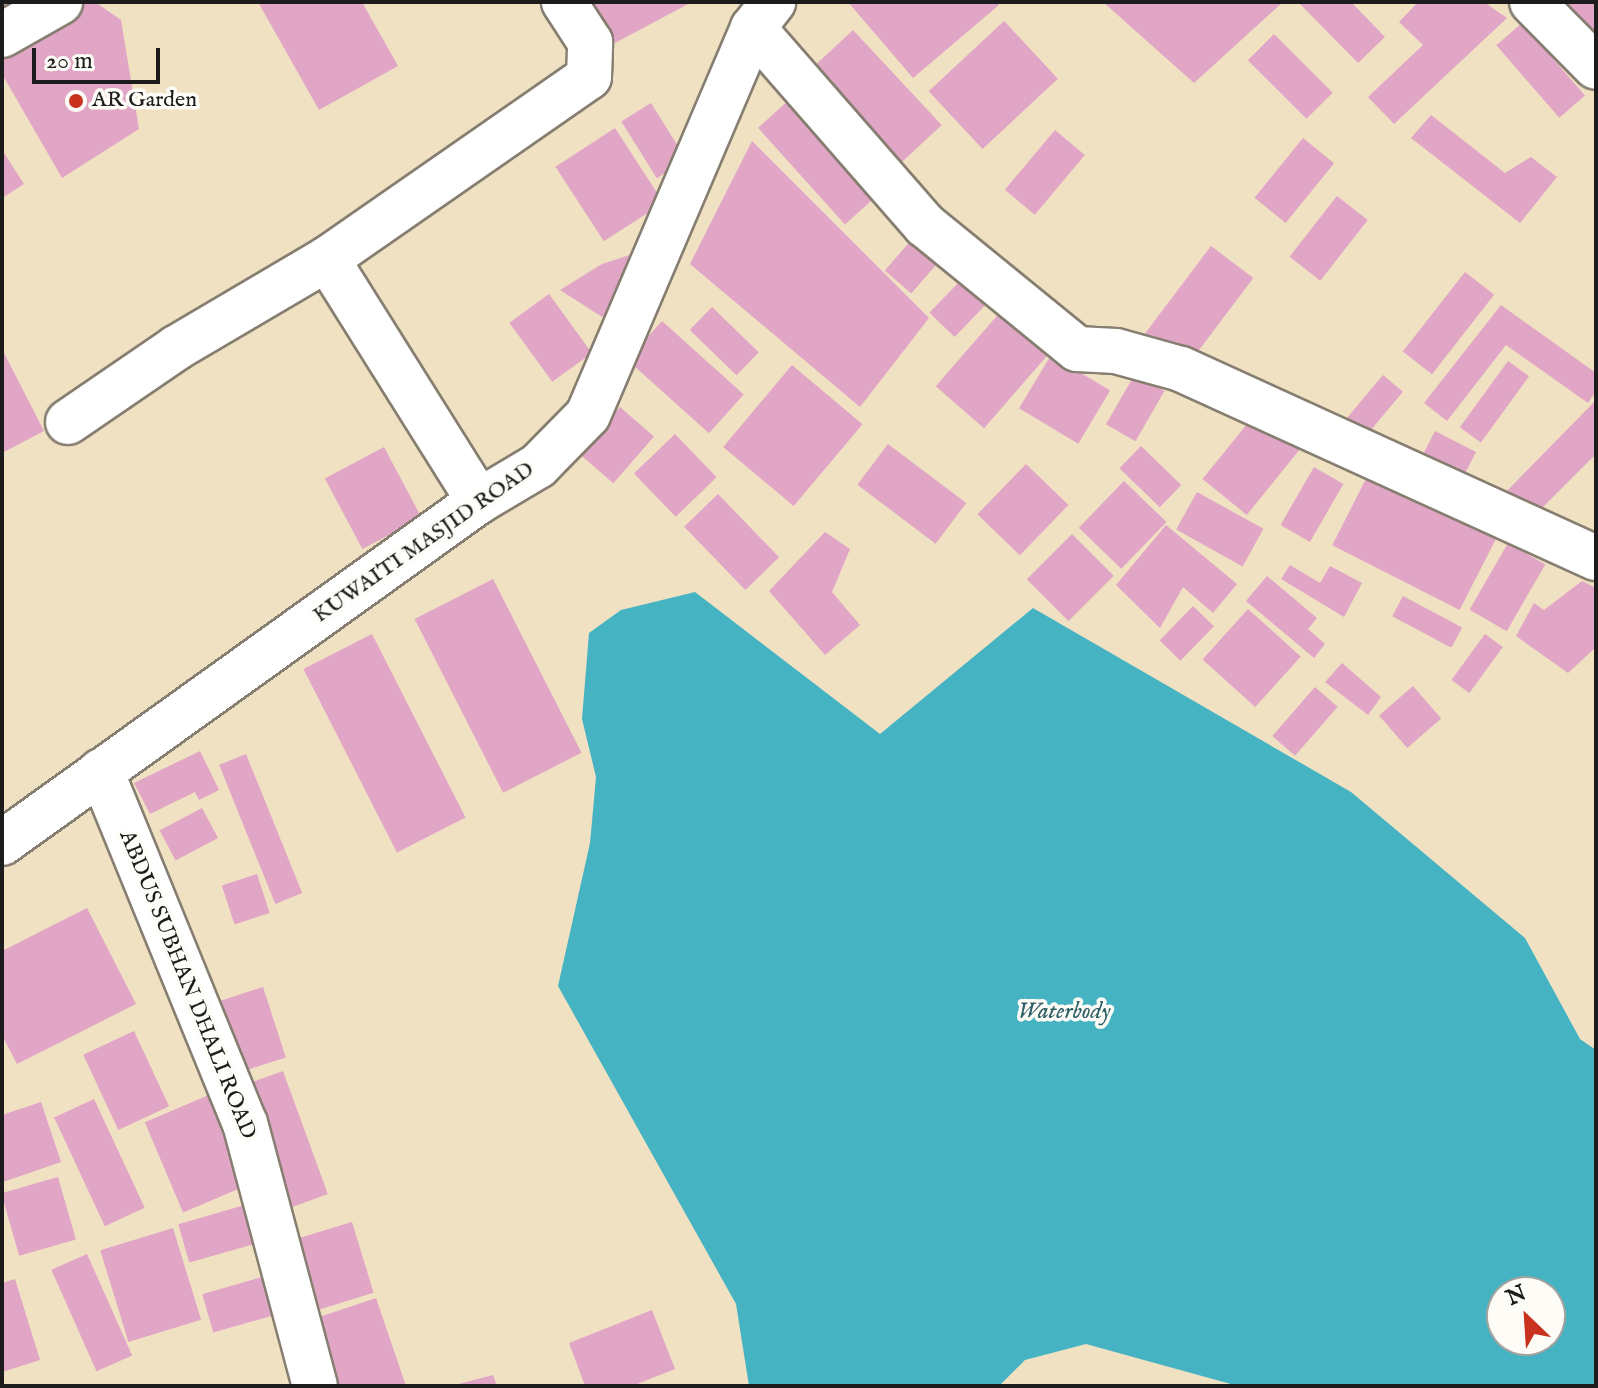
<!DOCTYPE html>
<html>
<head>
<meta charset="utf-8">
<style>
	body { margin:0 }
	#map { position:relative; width:1598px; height:1388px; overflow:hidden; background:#f0e1c3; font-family:"IM FELL English",serif }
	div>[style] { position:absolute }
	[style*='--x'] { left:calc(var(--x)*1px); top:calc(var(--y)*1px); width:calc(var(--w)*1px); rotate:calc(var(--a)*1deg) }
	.water>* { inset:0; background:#46b3c2 }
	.building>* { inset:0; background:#e1a5c6; transform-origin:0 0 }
	.roads { filter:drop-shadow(2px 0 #867e70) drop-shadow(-2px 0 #867e70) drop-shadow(0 2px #867e70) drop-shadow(0 -2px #867e70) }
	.minor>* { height:44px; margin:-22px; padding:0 22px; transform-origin:22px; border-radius:22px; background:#fff }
	.dots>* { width:22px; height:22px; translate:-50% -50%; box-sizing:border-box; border:4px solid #fdfcf7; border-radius:50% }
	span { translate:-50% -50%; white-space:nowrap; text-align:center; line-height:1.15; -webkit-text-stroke:7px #fdfcf7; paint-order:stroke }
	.poi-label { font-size:22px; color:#1c1c1c }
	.left { translate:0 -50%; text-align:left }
	.street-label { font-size:22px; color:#1c1c1c }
	.water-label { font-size:24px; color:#2f6067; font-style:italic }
	.frame { position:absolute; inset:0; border:4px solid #1c1c1c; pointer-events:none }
	.north { position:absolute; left:1486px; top:1276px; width:80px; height:80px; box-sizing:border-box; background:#fdfcf7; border:2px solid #a3a29f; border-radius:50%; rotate:335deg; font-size:22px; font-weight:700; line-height:32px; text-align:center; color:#1c1c1c }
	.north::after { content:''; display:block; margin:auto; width:28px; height:36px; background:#c8321e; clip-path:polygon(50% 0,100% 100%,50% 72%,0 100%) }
	.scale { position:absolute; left:32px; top:48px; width:128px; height:36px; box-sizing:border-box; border:4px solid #1c1c1c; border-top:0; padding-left:10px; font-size:24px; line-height:28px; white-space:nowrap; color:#1c1c1c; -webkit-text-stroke:6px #fdfcf7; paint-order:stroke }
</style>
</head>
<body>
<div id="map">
	<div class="water">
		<div style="clip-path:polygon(evenodd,695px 592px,880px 734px,1033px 608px,1351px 792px,1525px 938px,1580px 1039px,1596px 1050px,1596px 1386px,1238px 1386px,1086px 1344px,1025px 1360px,999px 1386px,749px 1386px,736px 1304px,558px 986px,590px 843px,596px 777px,582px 719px,589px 633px,621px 610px,695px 592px,1502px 1292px,1550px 1292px,1550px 1340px,1502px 1340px,1502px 1292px)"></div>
	</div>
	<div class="building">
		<div style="clip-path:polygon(2px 2px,95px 2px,121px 20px,139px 129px,62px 178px,2px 74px)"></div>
		<div style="clip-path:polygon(258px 2px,362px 2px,398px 66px,319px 110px)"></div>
		<div style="clip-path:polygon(593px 2px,692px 2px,615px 43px)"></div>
		<div style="clip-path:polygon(848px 2px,996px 2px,999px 5px,913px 78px)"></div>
		<div style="clip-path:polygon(1103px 2px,1283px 2px,1194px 83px)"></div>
		<div style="clip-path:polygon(1351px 2px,1385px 37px,1358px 63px,1300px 4px)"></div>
		<div style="clip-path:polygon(1418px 2px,1484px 2px,1507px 18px,1394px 124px,1368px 97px,1423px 45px,1399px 22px)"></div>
		<div style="clip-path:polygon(1534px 2px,1596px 2px,1596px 46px)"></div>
		<div style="left:1004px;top:21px;width:79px;height:103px;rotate:47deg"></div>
		<div style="left:1522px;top:23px;width:96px;height:34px;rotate:49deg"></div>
		<div style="left:853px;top:30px;width:130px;height:62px;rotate:47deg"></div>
		<div style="left:1274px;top:34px;width:83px;height:37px;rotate:45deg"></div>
		<div style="left:790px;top:99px;width:130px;height:43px;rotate:48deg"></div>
		<div style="left:651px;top:103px;width:67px;height:35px;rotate:58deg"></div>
		<div style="clip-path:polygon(1431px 115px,1505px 173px,1531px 157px,1557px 177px,1520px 223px,1411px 138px)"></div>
		<div style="left:615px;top:128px;width:89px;height:71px;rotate:57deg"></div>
		<div style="left:1055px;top:130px;width:39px;height:78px;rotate:40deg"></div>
		<div style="left:1303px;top:138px;width:40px;height:77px;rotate:39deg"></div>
		<div style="clip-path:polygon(752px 141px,929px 318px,860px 407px,690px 264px)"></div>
		<div style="clip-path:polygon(2px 150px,24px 184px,2px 198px)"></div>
		<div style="left:1337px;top:196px;width:39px;height:77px;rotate:38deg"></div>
		<div style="left:913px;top:238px;width:35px;height:43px;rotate:41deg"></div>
		<div style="left:1211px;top:246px;width:53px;height:113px;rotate:37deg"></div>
		<div style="clip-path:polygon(645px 250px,607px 320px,560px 290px,602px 264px)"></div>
		<div style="left:1465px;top:272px;width:37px;height:101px;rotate:38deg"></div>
		<div style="left:960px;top:281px;width:35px;height:44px;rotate:44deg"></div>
		<div style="left:549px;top:294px;width:73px;height:49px;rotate:54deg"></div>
		<div style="clip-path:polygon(1501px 305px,1596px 373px,1596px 391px,1588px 403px,1506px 345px,1447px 421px,1424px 403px)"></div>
		<div style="left:712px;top:307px;width:65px;height:32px;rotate:44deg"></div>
		<div style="left:1002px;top:310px;width:64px;height:101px;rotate:41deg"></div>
		<div style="left:662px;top:321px;width:110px;height:52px;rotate:42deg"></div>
		<div style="clip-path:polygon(2px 349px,44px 431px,2px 453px)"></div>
		<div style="left:1051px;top:355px;width:69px;height:62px;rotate:31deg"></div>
		<div style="left:1508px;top:361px;width:26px;height:82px;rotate:36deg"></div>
		<div style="left:792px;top:365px;width:92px;height:107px;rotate:40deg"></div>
		<div style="left:1135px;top:374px;width:34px;height:58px;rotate:30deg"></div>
		<div style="left:1383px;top:375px;width:26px;height:59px;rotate:40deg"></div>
		<div style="clip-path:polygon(1596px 400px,1596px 454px,1530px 520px,1504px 494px)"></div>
		<div style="left:620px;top:407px;width:45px;height:62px;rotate:41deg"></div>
		<div style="left:1256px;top:413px;width:57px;height:85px;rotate:39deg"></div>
		<div style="left:1435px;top:431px;width:46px;height:30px;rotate:27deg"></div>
		<div style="left:675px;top:434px;width:60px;height:57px;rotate:46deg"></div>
		<div style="left:888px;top:444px;width:98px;height:51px;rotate:37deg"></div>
		<div style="left:1141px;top:446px;width:56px;height:31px;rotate:44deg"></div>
		<div style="left:384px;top:447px;width:80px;height:67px;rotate:62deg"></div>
		<div style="left:1026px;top:464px;width:59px;height:70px;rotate:44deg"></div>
		<div style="left:1314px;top:467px;width:34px;height:67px;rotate:30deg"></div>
		<div style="left:1369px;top:473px;width:143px;height:81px;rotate:27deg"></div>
		<div style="left:1124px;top:481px;width:59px;height:65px;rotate:44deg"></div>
		<div style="left:1197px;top:492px;width:76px;height:43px;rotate:29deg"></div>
		<div style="left:718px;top:494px;width:88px;height:47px;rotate:46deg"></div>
		<div style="clip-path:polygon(1166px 525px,1237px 584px,1213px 613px,1183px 587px,1160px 628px,1116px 585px)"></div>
		<div style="clip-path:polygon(825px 532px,850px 549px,832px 592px,860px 625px,825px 655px,769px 591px)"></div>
		<div style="left:1072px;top:534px;width:59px;height:64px;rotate:45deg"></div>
		<div style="left:1508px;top:543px;width:43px;height:77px;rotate:30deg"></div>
		<div style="clip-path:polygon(1290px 565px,1320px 583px,1330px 566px,1362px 583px,1344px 617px,1281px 579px)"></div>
		<div style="clip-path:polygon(1267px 576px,1317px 618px,1308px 629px,1325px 644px,1314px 658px,1246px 601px)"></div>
		<div style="left:493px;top:579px;width:195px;height:88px;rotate:63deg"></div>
		<div style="clip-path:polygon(1582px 581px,1596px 588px,1596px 647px,1568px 673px,1516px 636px,1534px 603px,1544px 610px)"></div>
		<div style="left:1403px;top:596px;width:67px;height:23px;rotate:28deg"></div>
		<div style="left:1193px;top:606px;width:29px;height:48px;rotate:44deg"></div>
		<div style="left:1248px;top:609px;width:71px;height:68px;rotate:42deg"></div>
		<div style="left:372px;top:634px;width:206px;height:77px;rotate:63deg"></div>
		<div style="left:1485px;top:634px;width:22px;height:57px;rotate:36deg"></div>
		<div style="clip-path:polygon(1342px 663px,1381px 697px,1368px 715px,1325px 682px)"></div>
		<div style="left:1413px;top:686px;width:43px;height:45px;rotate:49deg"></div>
		<div style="left:1315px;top:687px;width:30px;height:65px;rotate:41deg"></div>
		<div style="clip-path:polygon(200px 751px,219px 790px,199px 800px,195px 792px,150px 814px,134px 783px)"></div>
		<div style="left:246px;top:754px;width:150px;height:29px;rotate:68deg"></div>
		<div style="left:202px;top:808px;width:34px;height:48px;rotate:62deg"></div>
		<div style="left:257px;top:874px;width:41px;height:37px;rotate:72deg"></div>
		<div style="clip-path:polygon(87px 908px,136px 1004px,17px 1064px,2px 1035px,2px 951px)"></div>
		<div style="left:263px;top:987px;width:74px;height:56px;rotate:72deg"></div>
		<div style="left:134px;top:1031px;width:83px;height:56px;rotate:65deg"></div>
		<div style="left:283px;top:1071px;width:131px;height:42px;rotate:70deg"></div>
		<div style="left:223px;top:1089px;width:98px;height:85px;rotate:67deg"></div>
		<div style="left:94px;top:1099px;width:120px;height:44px;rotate:65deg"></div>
		<div style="clip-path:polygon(41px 1102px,61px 1162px,3px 1182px,2px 1115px)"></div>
		<div style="left:58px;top:1177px;width:65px;height:59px;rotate:74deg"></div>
		<div style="left:259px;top:1201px;width:40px;height:84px;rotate:74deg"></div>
		<div style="left:352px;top:1222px;width:74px;height:56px;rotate:73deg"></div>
		<div style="left:173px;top:1228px;width:96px;height:76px;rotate:73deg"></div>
		<div style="left:87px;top:1254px;width:111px;height:39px;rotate:66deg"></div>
		<div style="left:283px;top:1271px;width:40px;height:84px;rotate:74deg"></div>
		<div style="clip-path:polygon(15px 1279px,40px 1360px,2px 1372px,2px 1283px)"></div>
		<div style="clip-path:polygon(376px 1298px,406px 1386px,339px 1386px,316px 1318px)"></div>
		<div style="clip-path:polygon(652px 1310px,675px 1369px,632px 1386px,585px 1386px,569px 1343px)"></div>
		<div style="clip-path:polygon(493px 1375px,497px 1386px,455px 1386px,455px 1385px)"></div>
	</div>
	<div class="roads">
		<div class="minor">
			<div style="--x:1532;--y:2;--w:91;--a:45.4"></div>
			<div style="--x:753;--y:28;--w:262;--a:48.9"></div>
			<div style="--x:925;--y:225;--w:196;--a:39.2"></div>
			<div style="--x:1077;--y:349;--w:39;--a:3"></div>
			<div style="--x:1116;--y:351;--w:67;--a:15.5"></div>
			<div style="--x:1181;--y:369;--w:456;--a:24.5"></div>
			<div style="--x:2;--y:35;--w:67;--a:-29.6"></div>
			<div style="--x:327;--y:259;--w:286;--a:57.9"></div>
			<div style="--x:68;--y:422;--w:131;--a:-34.4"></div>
			<div style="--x:176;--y:348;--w:175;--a:-30.5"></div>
			<div style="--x:327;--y:259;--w:319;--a:-34.8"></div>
			<div style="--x:589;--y:77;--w:35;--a:-88"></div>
			<div style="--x:590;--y:42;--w:48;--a:-123"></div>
			<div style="--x:101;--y:771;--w:380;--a:67.8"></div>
			<div style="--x:245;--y:1123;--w:272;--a:75.1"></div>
			<div style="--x:2;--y:843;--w:587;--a:-35.64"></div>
			<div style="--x:479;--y:501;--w:69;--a:-30.7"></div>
			<div style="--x:538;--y:466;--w:71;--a:-45.6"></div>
			<div style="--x:588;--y:415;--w:421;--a:-66.9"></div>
			<div style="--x:753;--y:28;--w:33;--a:-52"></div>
		</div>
	</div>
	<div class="dots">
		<div style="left:76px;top:101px;background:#c8321e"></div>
	</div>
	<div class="poi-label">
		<span class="left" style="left:92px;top:101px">AR Garden</span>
	</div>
	<div class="street-label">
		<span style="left:424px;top:543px;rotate:-35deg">KUWAITI MASJID ROAD</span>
		<span style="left:187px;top:985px;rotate:68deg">ABDUS SUBHAN DHALI ROAD</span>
	</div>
	<div class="water-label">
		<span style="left:1064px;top:1012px">Waterbody</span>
	</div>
	<div class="frame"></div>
	<div class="north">N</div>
	<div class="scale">20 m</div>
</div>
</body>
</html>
